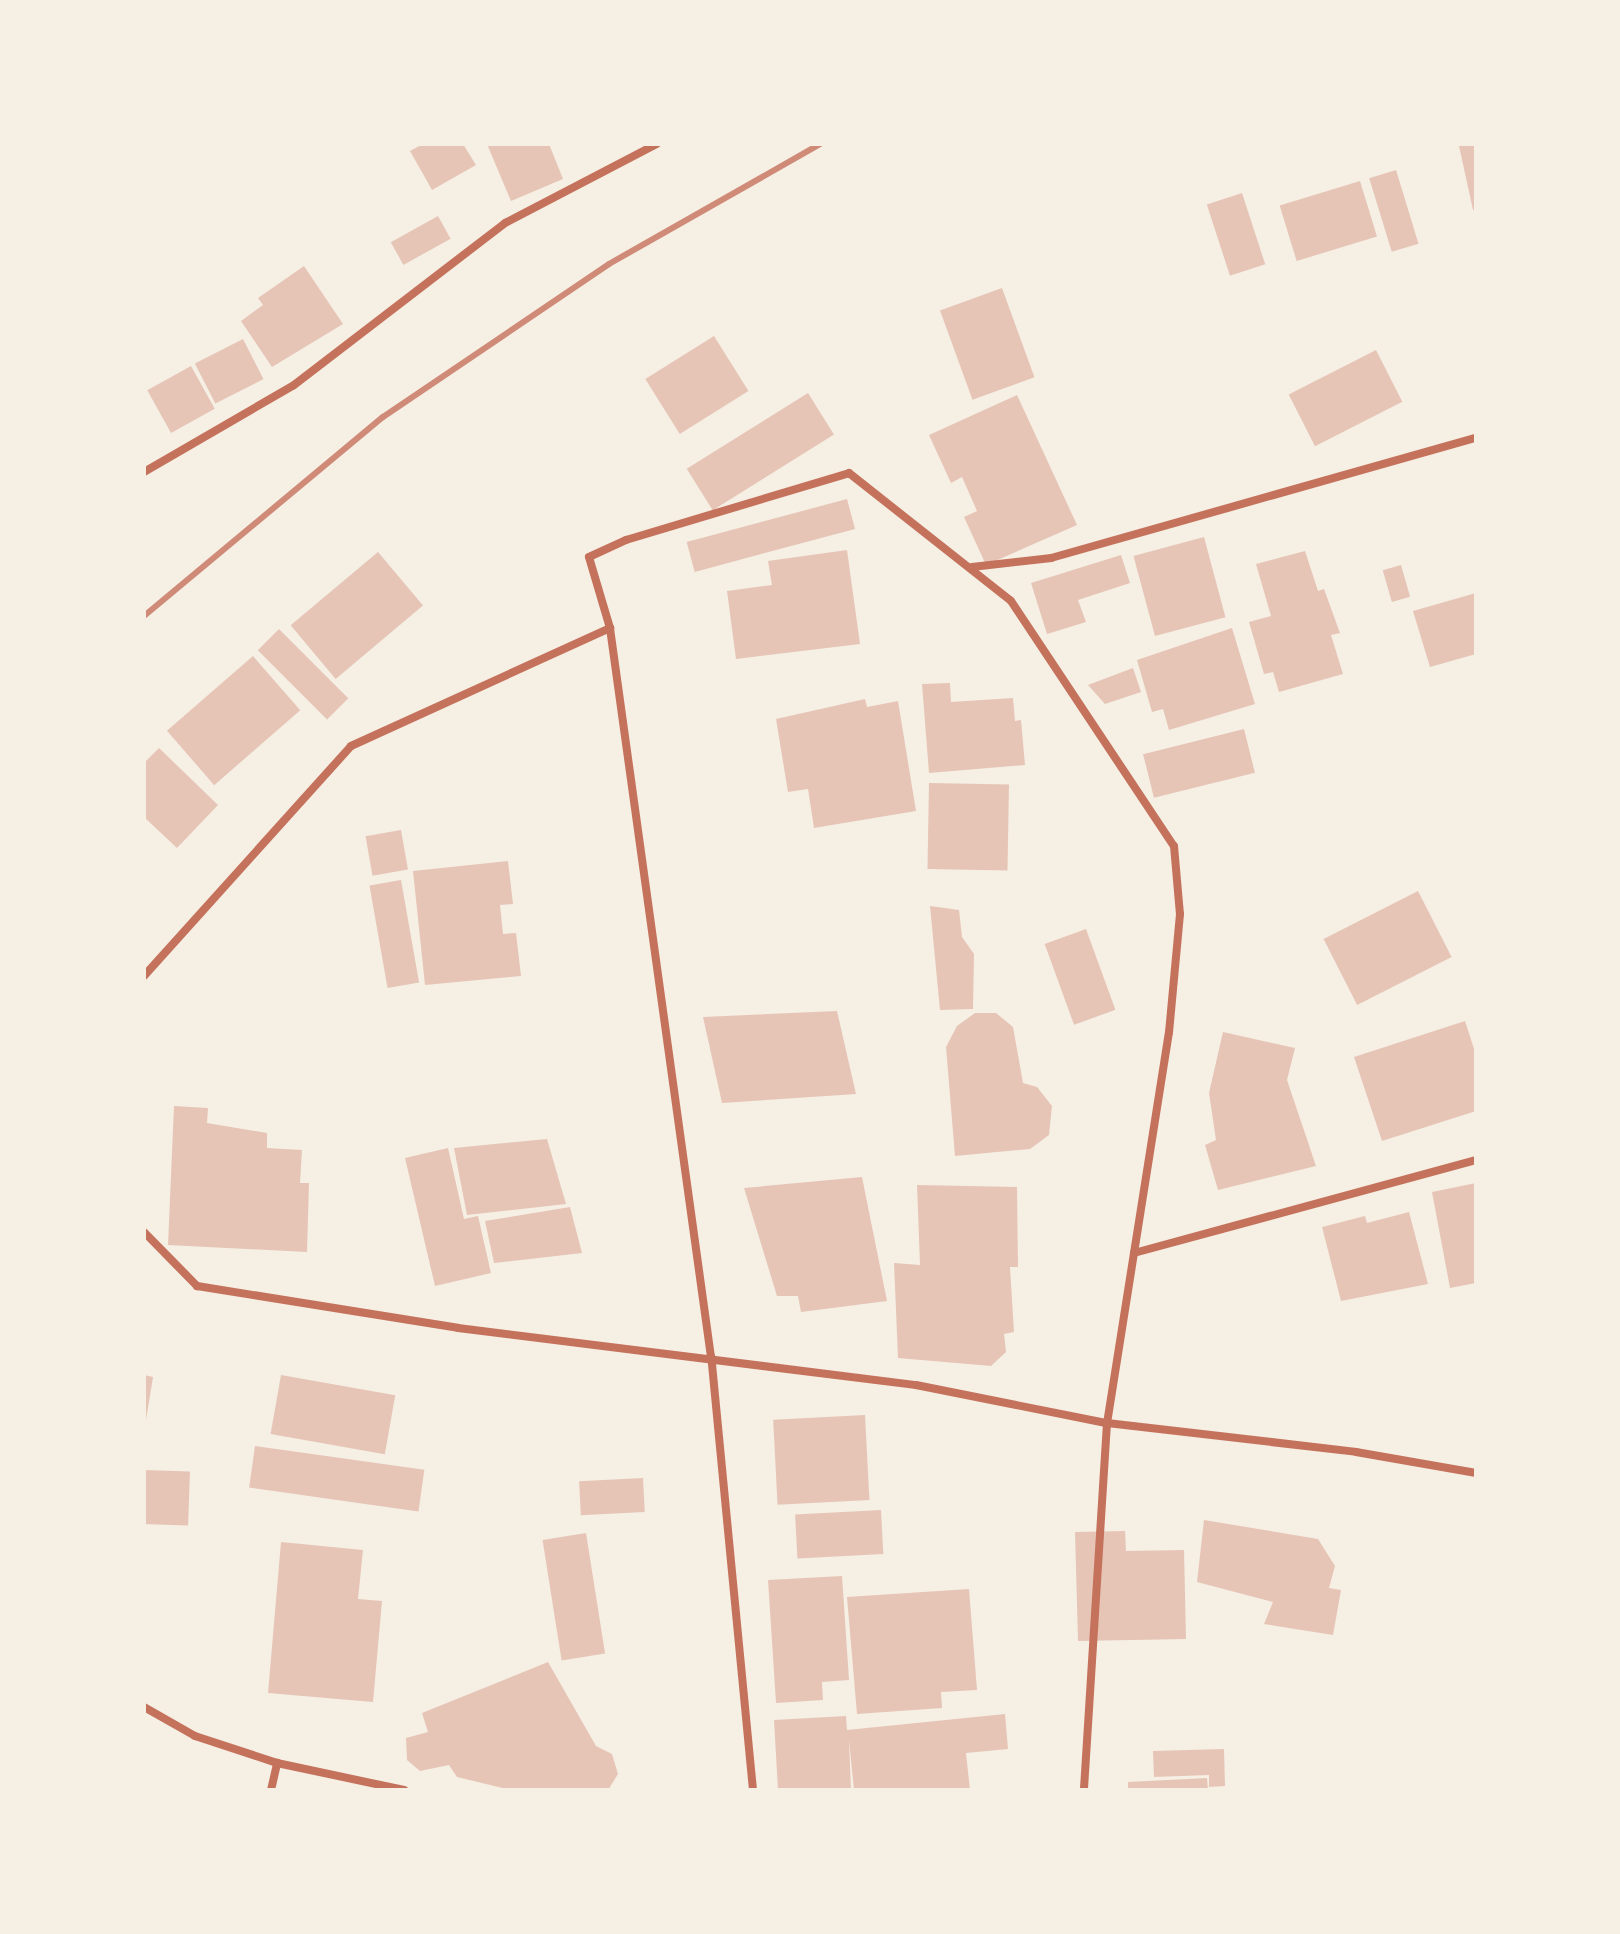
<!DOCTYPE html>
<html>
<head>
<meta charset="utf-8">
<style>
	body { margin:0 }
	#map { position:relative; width:1620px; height:1934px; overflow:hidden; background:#f6efe4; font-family:Figtree,sans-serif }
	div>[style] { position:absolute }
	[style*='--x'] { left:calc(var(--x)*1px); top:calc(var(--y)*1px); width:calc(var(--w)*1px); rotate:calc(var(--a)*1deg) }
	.building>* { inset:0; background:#e6c5b7; transform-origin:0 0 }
	.minor>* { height:8px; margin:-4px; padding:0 4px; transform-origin:4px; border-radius:4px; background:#c5725c }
	.rail>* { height:6px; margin:-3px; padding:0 3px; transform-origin:3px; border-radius:3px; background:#cf8b77 }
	span { translate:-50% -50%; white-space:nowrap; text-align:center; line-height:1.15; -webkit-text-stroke:6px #f6efe4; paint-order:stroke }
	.frame { position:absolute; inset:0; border:146px solid #f6efe4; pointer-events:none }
</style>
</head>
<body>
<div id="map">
	<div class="building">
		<div style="clip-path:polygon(423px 144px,463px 144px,476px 165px,432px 190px,410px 151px)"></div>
		<div style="clip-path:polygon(487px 144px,549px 144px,563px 179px,511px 201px)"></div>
		<div style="clip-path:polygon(1476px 144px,1476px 210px,1473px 210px,1459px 146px)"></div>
		<div style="left:1396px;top:170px;width:77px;height:28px;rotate:73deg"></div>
		<div style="left:1360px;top:181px;width:58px;height:84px;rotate:73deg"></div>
		<div style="left:1242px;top:193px;width:75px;height:37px;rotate:72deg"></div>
		<div style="left:438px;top:216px;width:26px;height:54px;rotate:61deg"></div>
		<div style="clip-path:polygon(304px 266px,343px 324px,272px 367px,241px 321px,263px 305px,258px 298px)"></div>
		<div style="left:1002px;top:288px;width:95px;height:66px;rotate:70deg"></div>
		<div style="left:714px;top:336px;width:65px;height:81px;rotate:58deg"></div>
		<div style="left:243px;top:339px;width:45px;height:54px;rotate:63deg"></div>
		<div style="left:1376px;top:350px;width:58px;height:98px;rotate:63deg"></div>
		<div style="left:191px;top:366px;width:49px;height:50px;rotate:61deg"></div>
		<div style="left:808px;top:393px;width:49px;height:143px;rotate:58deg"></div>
		<div style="clip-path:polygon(1017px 395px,1077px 525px,986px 565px,964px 517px,977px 511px,962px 477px,951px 483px,929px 435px)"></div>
		<div style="left:847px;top:499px;width:31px;height:166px;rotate:75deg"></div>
		<div style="left:1204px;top:537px;width:83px;height:73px;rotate:75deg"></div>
		<div style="clip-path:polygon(847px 550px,860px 644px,736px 659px,727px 591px,772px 585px,768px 561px)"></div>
		<div style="clip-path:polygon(1305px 551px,1318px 591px,1324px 589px,1340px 633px,1331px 635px,1343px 674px,1279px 692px,1273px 672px,1264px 674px,1249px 622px,1271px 616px,1256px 564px)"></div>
		<div style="left:378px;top:552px;width:70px;height:114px;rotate:50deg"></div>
		<div style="clip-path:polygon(1121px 555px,1130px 583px,1078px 600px,1086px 622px,1047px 634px,1031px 583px)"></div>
		<div style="left:1401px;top:565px;width:33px;height:19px;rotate:74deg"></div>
		<div style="clip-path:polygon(1476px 593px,1476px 654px,1430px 667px,1413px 611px)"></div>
		<div style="clip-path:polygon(1232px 628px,1255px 704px,1169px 730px,1163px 709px,1152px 712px,1137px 660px)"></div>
		<div style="left:279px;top:629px;width:98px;height:30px;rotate:45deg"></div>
		<div style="left:253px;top:656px;width:72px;height:114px;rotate:49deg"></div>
		<div style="clip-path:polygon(1133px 668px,1141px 692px,1105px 704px,1088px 685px)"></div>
		<div style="clip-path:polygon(950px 683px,951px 702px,1013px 698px,1015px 721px,1021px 720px,1025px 765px,929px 773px,922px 684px)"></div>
		<div style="clip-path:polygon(865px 699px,867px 707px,898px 701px,916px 811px,814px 828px,808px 789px,788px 792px,776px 719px)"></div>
		<div style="left:1244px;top:729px;width:45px;height:104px;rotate:76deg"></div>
		<div style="clip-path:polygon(159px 748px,218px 805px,177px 848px,144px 817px,144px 763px)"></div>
		<div style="left:929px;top:783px;width:80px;height:86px;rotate:1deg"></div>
		<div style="left:401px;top:830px;width:40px;height:36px;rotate:80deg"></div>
		<div style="clip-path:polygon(508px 861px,513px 904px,500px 905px,503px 934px,516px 933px,521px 976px,425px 985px,413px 871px)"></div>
		<div style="left:401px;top:880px;width:104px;height:32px;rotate:80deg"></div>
		<div style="left:1418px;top:891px;width:74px;height:106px;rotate:63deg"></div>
		<div style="clip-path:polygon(930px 906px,959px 910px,962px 937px,974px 954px,973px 1009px,940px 1010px)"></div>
		<div style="left:1086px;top:929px;width:86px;height:44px;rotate:70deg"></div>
		<div style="clip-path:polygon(837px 1011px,856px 1094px,722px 1103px,703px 1017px)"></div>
		<div style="clip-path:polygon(975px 1013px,996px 1013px,1013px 1027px,1023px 1083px,1037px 1087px,1052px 1106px,1049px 1135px,1030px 1149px,955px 1156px,946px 1047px,957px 1026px)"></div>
		<div style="clip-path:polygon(1465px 1021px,1476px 1055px,1476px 1111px,1382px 1141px,1354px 1057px)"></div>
		<div style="clip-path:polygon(1223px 1032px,1295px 1048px,1287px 1080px,1316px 1166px,1218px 1190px,1205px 1145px,1216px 1140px,1209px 1093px)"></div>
		<div style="clip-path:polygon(174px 1106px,208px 1108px,207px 1123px,267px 1133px,267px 1148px,302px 1150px,300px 1183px,309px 1183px,307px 1252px,168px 1245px)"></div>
		<div style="clip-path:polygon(547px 1139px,566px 1204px,467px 1215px,454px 1148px)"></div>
		<div style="clip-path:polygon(448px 1148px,464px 1219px,478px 1216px,491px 1273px,435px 1286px,405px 1158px)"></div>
		<div style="clip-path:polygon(862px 1177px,887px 1301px,801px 1312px,798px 1296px,777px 1296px,744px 1188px)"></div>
		<div style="clip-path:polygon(1476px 1183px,1476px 1283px,1450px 1288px,1432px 1192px)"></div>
		<div style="clip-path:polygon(917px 1185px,1017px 1187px,1018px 1267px,1010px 1267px,1014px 1332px,1004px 1334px,1006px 1352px,991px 1366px,898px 1358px,894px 1263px,920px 1265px)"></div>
		<div style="clip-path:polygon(570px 1207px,582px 1253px,494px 1263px,485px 1221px)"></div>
		<div style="clip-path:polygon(1409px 1212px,1428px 1284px,1341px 1301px,1322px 1227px,1365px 1216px,1367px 1223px)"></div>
		<div style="clip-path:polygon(144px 1375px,153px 1377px,146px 1420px,144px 1420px)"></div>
		<div style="left:281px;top:1375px;width:116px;height:60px;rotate:10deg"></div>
		<div style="left:865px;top:1415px;width:85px;height:92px;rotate:87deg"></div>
		<div style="left:255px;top:1446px;width:171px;height:42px;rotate:8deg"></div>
		<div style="left:144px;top:1470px;width:46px;height:54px;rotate:2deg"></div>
		<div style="left:643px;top:1478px;width:34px;height:64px;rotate:87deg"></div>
		<div style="left:881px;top:1510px;width:44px;height:86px;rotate:87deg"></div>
		<div style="clip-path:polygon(1204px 1520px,1318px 1539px,1335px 1566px,1329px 1588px,1341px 1590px,1333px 1635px,1264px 1624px,1273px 1602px,1197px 1582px)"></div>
		<div style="clip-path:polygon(1125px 1531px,1126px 1551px,1184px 1550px,1186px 1639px,1078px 1641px,1075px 1532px)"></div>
		<div style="left:586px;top:1533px;width:122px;height:44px;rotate:81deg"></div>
		<div style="clip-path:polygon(281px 1542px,363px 1550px,358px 1599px,382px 1601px,373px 1702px,268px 1693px)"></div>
		<div style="clip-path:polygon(842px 1576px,849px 1680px,822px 1682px,823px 1700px,776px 1703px,768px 1580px)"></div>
		<div style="clip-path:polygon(969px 1589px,977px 1690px,941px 1692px,942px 1708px,857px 1714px,847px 1597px)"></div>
		<div style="clip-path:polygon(548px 1662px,596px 1746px,612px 1754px,618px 1774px,608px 1790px,511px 1790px,457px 1777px,449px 1765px,420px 1771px,407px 1760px,406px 1738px,428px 1732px,422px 1713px)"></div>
		<div style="clip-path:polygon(1005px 1714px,1008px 1749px,966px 1753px,970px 1790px,854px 1790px,849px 1740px,851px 1790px,778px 1790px,774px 1720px,846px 1716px,847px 1730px)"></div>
		<div style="clip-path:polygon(1224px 1749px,1225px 1786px,1209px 1787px,1209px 1775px,1154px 1777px,1153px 1751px)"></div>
		<div style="clip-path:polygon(1207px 1778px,1208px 1790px,1128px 1790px,1128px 1782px)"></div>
	</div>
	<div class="minor">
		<div style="--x:144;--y:472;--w:173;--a:-30.1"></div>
		<div style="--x:294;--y:385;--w:266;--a:-37.5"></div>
		<div style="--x:505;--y:223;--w:171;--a:-27.5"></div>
		<div style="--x:972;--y:567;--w:80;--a:-6.5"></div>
		<div style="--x:1051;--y:558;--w:442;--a:-15.8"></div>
		<div style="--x:144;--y:976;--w:309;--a:-48"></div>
		<div style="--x:351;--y:746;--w:285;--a:-24.5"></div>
		<div style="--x:144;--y:1232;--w:76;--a:45.5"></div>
		<div style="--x:197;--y:1286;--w:264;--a:9.1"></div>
		<div style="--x:458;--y:1328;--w:462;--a:7.1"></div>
		<div style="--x:916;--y:1385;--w:195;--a:11.3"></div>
		<div style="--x:1107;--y:1423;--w:251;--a:6.6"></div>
		<div style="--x:1356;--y:1452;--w:122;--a:9.9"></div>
		<div style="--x:1134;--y:1253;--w:354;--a:-15.2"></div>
		<div style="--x:144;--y:1707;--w:59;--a:29.6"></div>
		<div style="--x:195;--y:1736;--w:86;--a:18.2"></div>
		<div style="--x:277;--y:1763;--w:130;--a:12"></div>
		<div style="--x:271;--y:1790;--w:28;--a:-77"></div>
		<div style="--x:753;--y:1790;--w:435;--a:-95.5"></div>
		<div style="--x:711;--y:1357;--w:736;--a:-97.89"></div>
		<div style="--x:610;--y:628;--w:74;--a:-106.5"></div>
		<div style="--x:589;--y:557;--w:41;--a:-24.7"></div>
		<div style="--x:626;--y:540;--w:233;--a:-16.7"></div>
		<div style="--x:849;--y:473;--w:206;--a:38.3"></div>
		<div style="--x:1011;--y:601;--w:294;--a:56.4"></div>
		<div style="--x:1174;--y:846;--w:68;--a:85"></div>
		<div style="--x:1180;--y:914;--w:119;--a:95.3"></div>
		<div style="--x:1169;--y:1032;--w:396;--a:99"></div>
		<div style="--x:1107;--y:1423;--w:368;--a:93.6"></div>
	</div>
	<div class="rail">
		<div style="--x:144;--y:616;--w:311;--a:-39.8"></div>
		<div style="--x:383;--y:417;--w:273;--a:-34.1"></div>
		<div style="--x:609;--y:264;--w:243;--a:-29.6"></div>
	</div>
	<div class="frame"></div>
</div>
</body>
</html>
